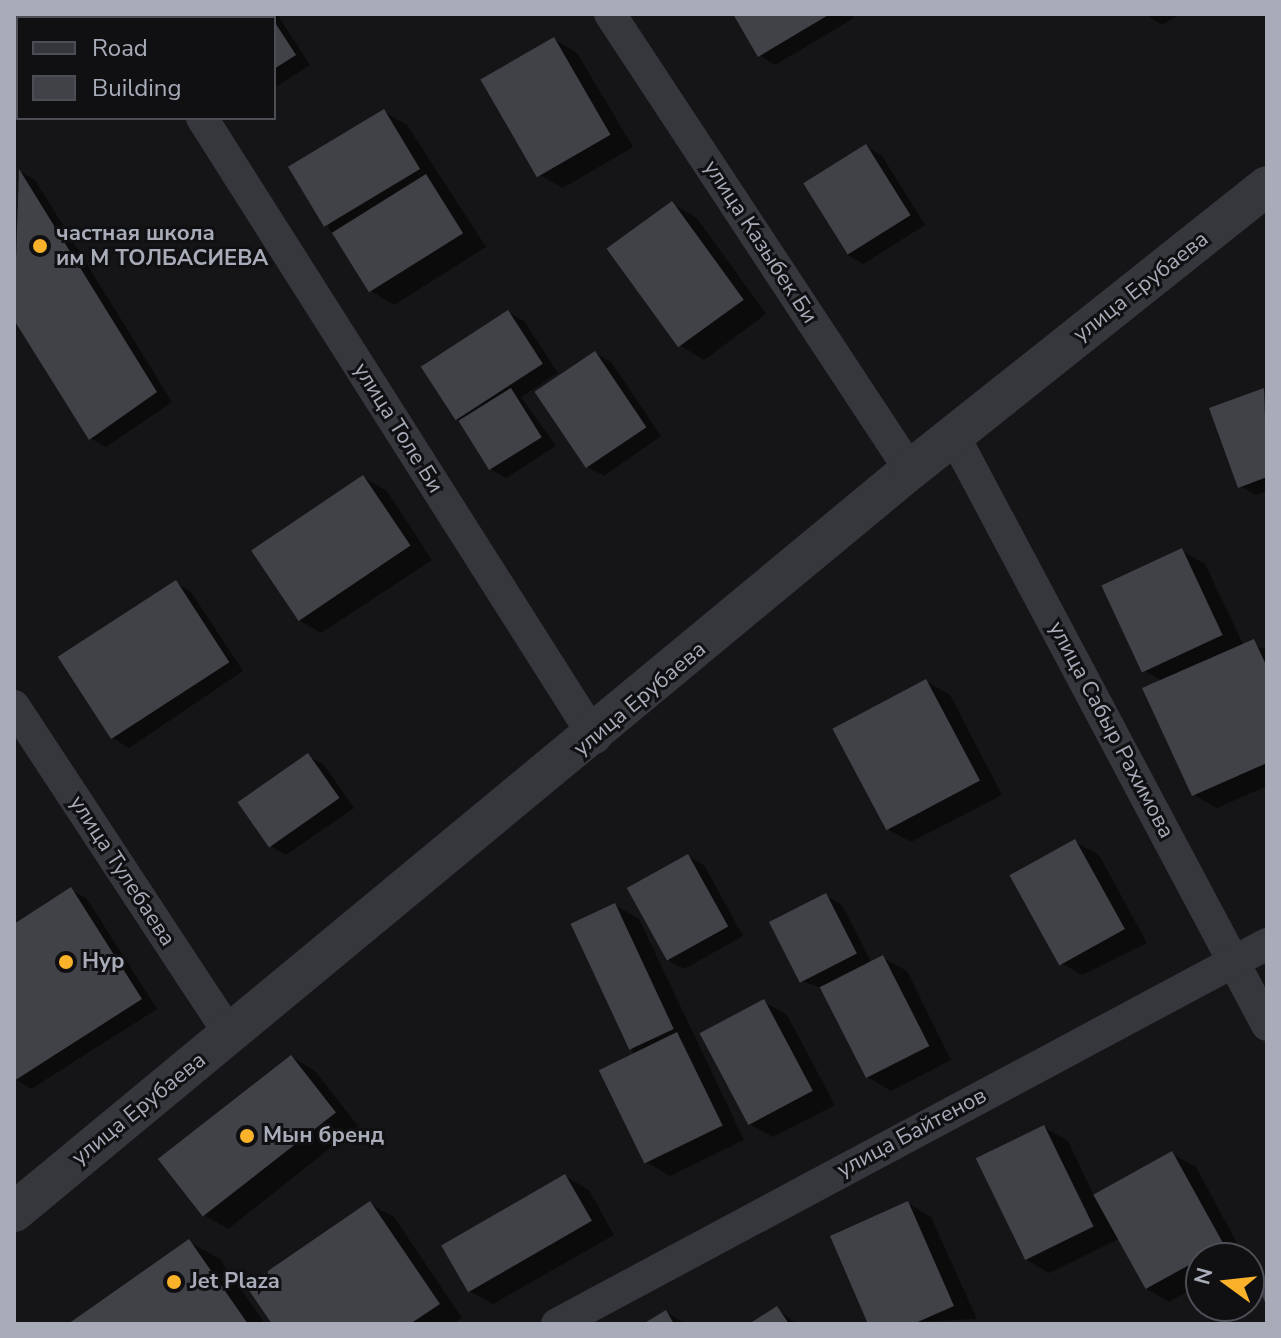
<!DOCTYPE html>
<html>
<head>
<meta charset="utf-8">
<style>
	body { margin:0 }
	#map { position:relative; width:1281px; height:1338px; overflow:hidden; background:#151518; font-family:"Nunito Sans",sans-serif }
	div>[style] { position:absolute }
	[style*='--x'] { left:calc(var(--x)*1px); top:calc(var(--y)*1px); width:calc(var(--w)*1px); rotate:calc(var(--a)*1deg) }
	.shadow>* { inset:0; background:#0007 }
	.building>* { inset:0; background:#414248; transform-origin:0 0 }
	.minor>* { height:32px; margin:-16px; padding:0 16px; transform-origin:16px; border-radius:16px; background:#36373d }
	.tertiary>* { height:40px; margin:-20px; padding:0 20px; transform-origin:20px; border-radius:20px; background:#36373d }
	.dots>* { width:22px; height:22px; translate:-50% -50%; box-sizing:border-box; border:4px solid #101013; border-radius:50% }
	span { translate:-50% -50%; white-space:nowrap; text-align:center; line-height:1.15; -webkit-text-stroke:6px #101013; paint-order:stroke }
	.poi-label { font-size:22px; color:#a7acb8; font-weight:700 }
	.left { translate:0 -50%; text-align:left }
	.street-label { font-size:22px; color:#a7acb8 }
	.frame { position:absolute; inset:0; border:16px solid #a7acb8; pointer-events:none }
	.legend { position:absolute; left:16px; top:16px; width:260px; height:104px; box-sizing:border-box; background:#101013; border:2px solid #4c4e55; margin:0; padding:10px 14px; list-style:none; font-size:24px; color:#a7acb8 }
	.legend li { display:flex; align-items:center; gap:16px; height:40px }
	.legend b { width:40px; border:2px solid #4c4e55 }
	.north { position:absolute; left:1185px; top:1242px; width:80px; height:80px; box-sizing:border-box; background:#101013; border:2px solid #4c4e55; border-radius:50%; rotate:285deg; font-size:22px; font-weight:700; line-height:32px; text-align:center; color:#a7acb8 }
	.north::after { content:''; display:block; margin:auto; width:28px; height:36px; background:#fab22b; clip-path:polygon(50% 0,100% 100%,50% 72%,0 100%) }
</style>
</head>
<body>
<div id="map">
	<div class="shadow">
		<div style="clip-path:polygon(192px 14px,277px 14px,310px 65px,274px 88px,274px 18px)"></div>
		<div style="clip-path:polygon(735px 14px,851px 14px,854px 18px,775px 65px,759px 55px)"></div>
		<div style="clip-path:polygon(1145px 14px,1181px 14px,1162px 25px)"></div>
		<div style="clip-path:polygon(554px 39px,577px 53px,633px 147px,563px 188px,540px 175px)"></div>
		<div style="clip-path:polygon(384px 112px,407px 125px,486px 247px,394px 305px,371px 291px,328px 227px)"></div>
		<div style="clip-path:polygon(866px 146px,882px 156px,925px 225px,863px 264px,848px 255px)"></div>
		<div style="clip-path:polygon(19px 171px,35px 180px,172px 402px,106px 447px,90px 438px,14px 316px)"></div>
		<div style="clip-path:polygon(672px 204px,696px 217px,766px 314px,704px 360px,681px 346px,610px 249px)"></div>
		<div style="clip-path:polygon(508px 312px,524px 321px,558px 373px,521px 397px,556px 446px,506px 478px,490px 469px,424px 367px)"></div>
		<div style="clip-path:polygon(595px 353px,611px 362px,661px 436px,604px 476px,588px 467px)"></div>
		<div style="clip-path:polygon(1263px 390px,1267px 491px,1256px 495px,1240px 486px)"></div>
		<div style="clip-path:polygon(363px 477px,387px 491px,432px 560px,321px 633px,297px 619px)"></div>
		<div style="clip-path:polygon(1182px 551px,1205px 564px,1244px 646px,1267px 649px,1267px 786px,1217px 808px,1193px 794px,1162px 681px,1145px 671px)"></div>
		<div style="clip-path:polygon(176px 583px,191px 592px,243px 671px,129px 748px,113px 738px)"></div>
		<div style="clip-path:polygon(926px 681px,950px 695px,1002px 795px,911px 842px,887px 829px)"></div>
		<div style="clip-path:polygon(308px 756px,324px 765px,354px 808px,286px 855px,270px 846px)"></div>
		<div style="clip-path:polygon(1075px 842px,1099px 855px,1147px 943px,1082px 975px,1058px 961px)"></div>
		<div style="clip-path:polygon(688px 856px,704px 865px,743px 936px,684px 969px,668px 960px)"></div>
		<div style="clip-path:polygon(71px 890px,87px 899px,157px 1009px,31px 1089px,14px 1078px,14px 926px)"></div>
		<div style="clip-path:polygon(826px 896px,842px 905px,872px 964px,883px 958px,907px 971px,951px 1060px,891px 1091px,867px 1077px,822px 988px,801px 981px)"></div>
		<div style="clip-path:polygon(615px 905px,639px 919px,744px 1140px,670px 1176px,646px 1162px)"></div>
		<div style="clip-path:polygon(764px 1002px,787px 1015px,835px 1105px,773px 1137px,749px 1124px)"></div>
		<div style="clip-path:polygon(292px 1057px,315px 1071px,358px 1126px,228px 1229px,204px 1215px)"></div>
		<div style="clip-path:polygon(1044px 1127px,1068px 1141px,1094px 1196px,1172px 1154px,1196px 1167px,1245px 1258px,1201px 1258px,1201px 1284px,1169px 1302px,1145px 1288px,1119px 1239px,1049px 1273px,1025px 1259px)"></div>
		<div style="clip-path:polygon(565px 1176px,589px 1190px,614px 1235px,493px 1304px,469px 1291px)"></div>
		<div style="clip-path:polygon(908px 1203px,931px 1217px,977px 1319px,871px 1324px)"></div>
		<div style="clip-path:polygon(370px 1204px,394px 1217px,462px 1318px,453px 1324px,274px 1324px)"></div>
		<div style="clip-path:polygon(189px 1242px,220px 1259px,265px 1324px,72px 1324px)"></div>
		<div style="clip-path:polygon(777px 1309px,797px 1324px,753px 1324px)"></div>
		<div style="clip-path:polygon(666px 1312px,686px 1324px,646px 1324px)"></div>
	</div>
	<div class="building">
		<div style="clip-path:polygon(189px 14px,259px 14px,252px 18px)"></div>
		<div style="clip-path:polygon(733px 14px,830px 14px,758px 57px)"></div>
		<div style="clip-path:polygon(274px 21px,296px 55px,274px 69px)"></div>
		<div style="left:554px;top:37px;width:113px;height:85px;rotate:60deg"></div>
		<div style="left:384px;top:109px;width:70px;height:112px;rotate:59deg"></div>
		<div style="left:866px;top:144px;width:84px;height:74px;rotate:58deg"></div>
		<div style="clip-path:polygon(19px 169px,157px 392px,89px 440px,14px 320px)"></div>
		<div style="left:426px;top:174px;width:70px;height:111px;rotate:58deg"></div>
		<div style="left:672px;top:201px;width:122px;height:81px;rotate:54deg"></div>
		<div style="left:508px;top:310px;width:64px;height:104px;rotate:57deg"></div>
		<div style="left:595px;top:351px;width:92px;height:73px;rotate:56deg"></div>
		<div style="left:511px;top:388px;width:58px;height:62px;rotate:58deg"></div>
		<div style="clip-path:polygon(1264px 388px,1267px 477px,1238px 488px,1209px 408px)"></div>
		<div style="left:363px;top:475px;width:85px;height:135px;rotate:56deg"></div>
		<div style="left:1182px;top:548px;width:96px;height:89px;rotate:65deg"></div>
		<div style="left:176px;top:580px;width:98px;height:141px;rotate:57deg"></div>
		<div style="clip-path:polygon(1254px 639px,1267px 667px,1267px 763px,1192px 796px,1142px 688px)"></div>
		<div style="left:926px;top:679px;width:115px;height:106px;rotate:62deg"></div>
		<div style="left:308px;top:753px;width:55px;height:86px;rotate:55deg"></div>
		<div style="left:1075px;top:839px;width:103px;height:75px;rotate:61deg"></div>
		<div style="left:688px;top:854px;width:83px;height:70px;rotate:61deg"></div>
		<div style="clip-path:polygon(71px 887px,142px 999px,14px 1081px,14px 924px)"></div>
		<div style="left:826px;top:893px;width:68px;height:64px;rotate:63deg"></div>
		<div style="left:615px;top:903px;width:139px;height:49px;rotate:65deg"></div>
		<div style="left:883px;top:955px;width:102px;height:71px;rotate:63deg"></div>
		<div style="left:764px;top:999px;width:104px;height:73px;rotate:62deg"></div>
		<div style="left:677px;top:1032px;width:104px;height:87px;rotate:64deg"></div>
		<div style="left:291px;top:1055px;width:73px;height:169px;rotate:52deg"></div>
		<div style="left:1044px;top:1125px;width:113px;height:76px;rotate:64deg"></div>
		<div style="left:1172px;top:1151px;width:108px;height:90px;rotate:61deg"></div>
		<div style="left:565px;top:1174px;width:54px;height:143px;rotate:60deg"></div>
		<div style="clip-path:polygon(370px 1201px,440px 1304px,410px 1324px,272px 1324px,246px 1286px)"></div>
		<div style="clip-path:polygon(908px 1201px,954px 1306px,913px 1324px,868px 1324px,830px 1236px)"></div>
		<div style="clip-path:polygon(189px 1239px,248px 1324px,68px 1324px)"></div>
		<div style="clip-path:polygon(1267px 1280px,1267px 1306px,1257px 1285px)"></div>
		<div style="clip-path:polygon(777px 1306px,789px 1324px,749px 1324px)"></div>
		<div style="clip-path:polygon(666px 1310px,674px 1324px,643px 1324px)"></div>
	</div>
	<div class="minor">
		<div style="--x:136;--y:14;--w:4;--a:63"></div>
		<div style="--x:610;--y:14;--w:546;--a:56.66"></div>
		<div style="--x:202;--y:118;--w:734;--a:57.63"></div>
		<div style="--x:954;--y:436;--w:667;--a:62.01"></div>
		<div style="--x:14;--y:706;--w:394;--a:56.7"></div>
		<div style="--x:557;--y:1324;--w:805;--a:-28.16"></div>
	</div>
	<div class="tertiary">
		<div style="--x:14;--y:1212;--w:1163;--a:-39.63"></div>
		<div style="--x:910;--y:470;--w:456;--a:-38.5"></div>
	</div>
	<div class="dots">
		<div style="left:40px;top:246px;background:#fab22b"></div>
		<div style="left:66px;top:962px;background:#fab22b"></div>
		<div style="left:247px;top:1136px;background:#fab22b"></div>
		<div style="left:174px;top:1282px;background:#fab22b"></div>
	</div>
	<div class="poi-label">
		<span class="left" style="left:56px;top:246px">частная школа<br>им М ТОЛБАСИЕВА</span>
		<span class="left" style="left:82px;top:962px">Нур</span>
		<span class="left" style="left:263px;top:1136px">Мын бренд</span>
		<span class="left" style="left:190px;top:1282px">Jet Plaza</span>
	</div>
	<div class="street-label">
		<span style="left:760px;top:242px;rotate:57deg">улица Казыбек Би</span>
		<span style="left:1141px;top:287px;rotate:-38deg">улица Ерубаева</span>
		<span style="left:398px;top:428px;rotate:58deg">улица Толе Би</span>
		<span style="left:640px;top:699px;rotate:-40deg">улица Ерубаева</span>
		<span style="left:1111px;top:730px;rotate:62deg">улица Сабыр Рахимова</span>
		<span style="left:122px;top:871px;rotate:57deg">улица Тулебаева</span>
		<span style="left:139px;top:1109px;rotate:-39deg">улица Ерубаева</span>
		<span style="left:912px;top:1133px;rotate:-28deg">улица Байтенов</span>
	</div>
	<div class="frame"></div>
	<ul class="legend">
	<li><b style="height:10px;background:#36373d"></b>Road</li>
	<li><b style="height:22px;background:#414248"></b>Building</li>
	</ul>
	<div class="north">N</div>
</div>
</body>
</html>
